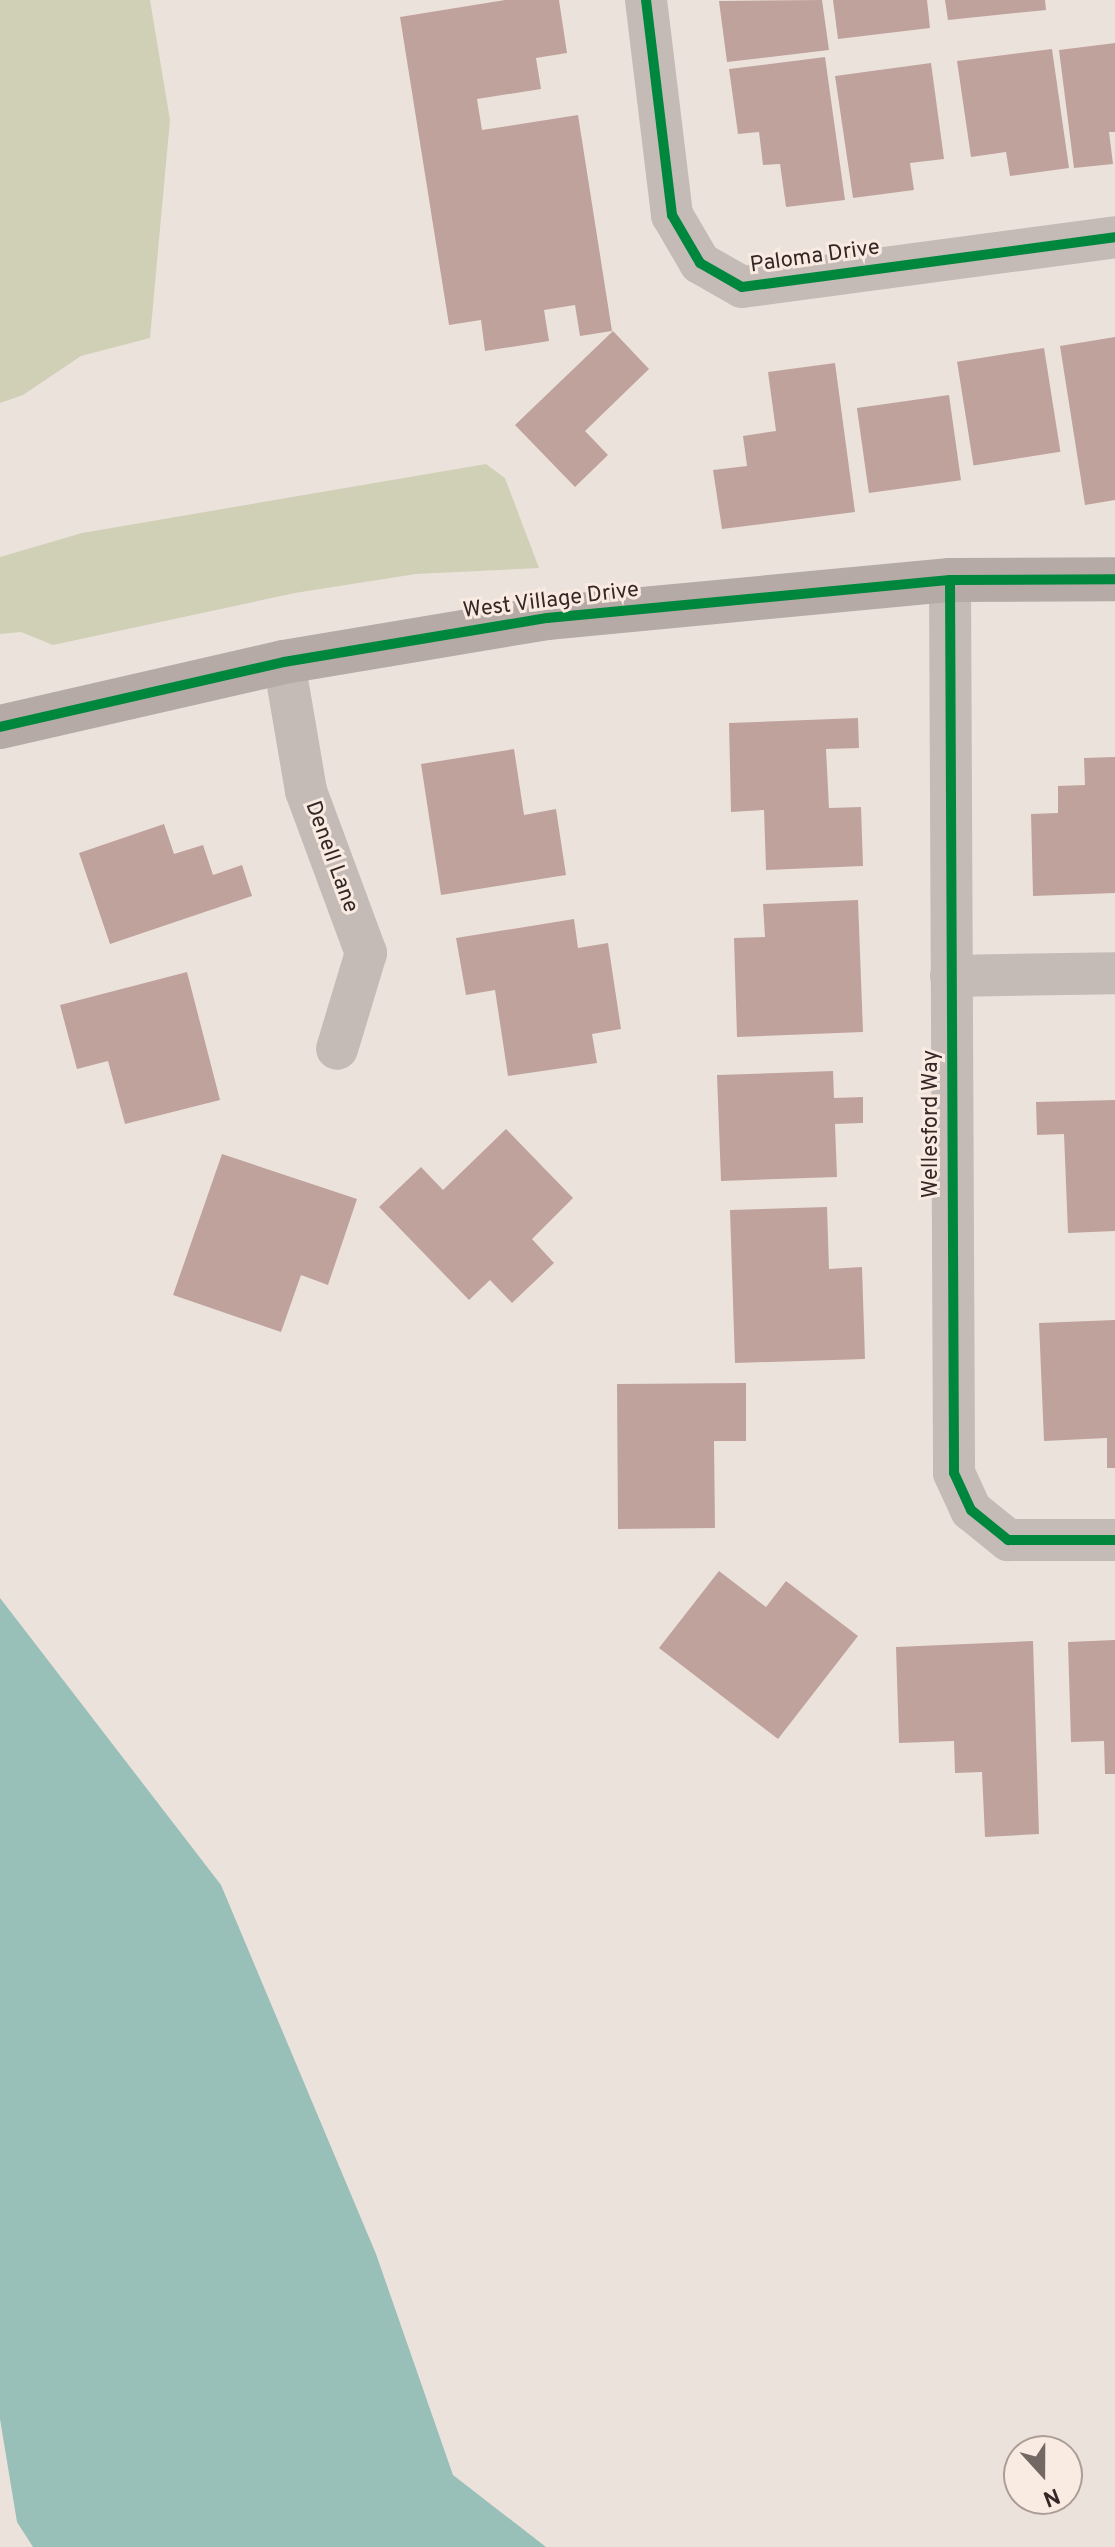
<!DOCTYPE html>
<html>
<head>
<meta charset="utf-8">
<style>
	body { margin:0 }
	#map { position:relative; width:1115px; height:2547px; overflow:hidden; background:#ece2dc; font-family:Overpass,sans-serif }
	div>[style] { position:absolute }
	[style*='--x'] { left:calc(var(--x)*1px); top:calc(var(--y)*1px); width:calc(var(--w)*1px); rotate:calc(var(--a)*1deg) }
	.green>* { inset:0; background:#d0d0b6 }
	.water>* { inset:0; background:#98bfb8 }
	.building>* { inset:0; background:#c0a29d; transform-origin:0 0 }
	.street>* { height:42px; margin:-21px; padding:0 21px; transform-origin:21px; border-radius:21px; background:#c4bab6 }
	.secondary>* { height:44px; margin:-22px; padding:0 22px; transform-origin:22px; border-radius:22px; background:#b5aaa6 }
	.cycleway>* { height:10px; margin:-5px; padding:0 5px; transform-origin:5px; border-radius:5px; background:#00873e }
	span { translate:-50% -50%; white-space:nowrap; text-align:center; line-height:1.15; -webkit-text-stroke:6px #faebe2; paint-order:stroke }
	.street-label { font-size:22px; color:#342725 }
	.north { position:absolute; left:1003px; top:2435px; width:80px; height:80px; box-sizing:border-box; background:#faebe2; border:2px solid #ab9d96; border-radius:50%; rotate:159deg; font-size:22px; font-weight:700; line-height:32px; text-align:center; color:#342725 }
	.north::after { content:''; display:block; margin:auto; width:28px; height:36px; background:#746865; clip-path:polygon(50% 0,100% 100%,50% 72%,0 100%) }
</style>
</head>
<body>
<div id="map">
	<div class="green">
		<div style="clip-path:polygon(0 0,150px 0,170px 120px,150px 338px,81px 356px,23px 395px,0 403px)"></div>
		<div style="clip-path:polygon(486px 464px,505px 478px,539px 568px,416px 574px,295px 593px,53px 645px,21px 632px,0 634px,0 557px,82px 533px)"></div>
	</div>
	<div class="water">
		<div style="clip-path:polygon(0 1598px,221px 1885px,376px 2254px,453px 2475px,546px 2547px,33px 2547px,17px 2522px,0 2419px)"></div>
	</div>
	<div class="building">
		<div style="clip-path:polygon(505px 0,559px 0,567px 53px,536px 58px,541px 89px,477px 99px,482px 130px,578px 115px,612px 331px,580px 336px,575px 305px,544px 310px,549px 341px,485px 351px,481px 320px,449px 325px,400px 17px)"></div>
		<div style="clip-path:polygon(822px 0,829px 50px,727px 62px,719px 1px)"></div>
		<div style="clip-path:polygon(833px 0,927px 0,930px 28px,838px 39px)"></div>
		<div style="clip-path:polygon(945px 0,1045px 0,1046px 10px,948px 20px)"></div>
		<div style="clip-path:polygon(1115px 43px,1115px 132px,1109px 132px,1113px 164px,1074px 168px,1059px 50px)"></div>
		<div style="clip-path:polygon(1052px 49px,1069px 168px,1010px 176px,1006px 152px,971px 157px,957px 61px)"></div>
		<div style="clip-path:polygon(825px 57px,845px 200px,786px 207px,780px 164px,763px 165px,759px 132px,738px 134px,729px 69px)"></div>
		<div style="clip-path:polygon(931px 63px,944px 159px,910px 163px,914px 190px,853px 198px,835px 76px)"></div>
		<div style="clip-path:polygon(613px 331px,649px 369px,585px 431px,608px 455px,575px 487px,515px 425px)"></div>
		<div style="clip-path:polygon(1115px 337px,1115px 500px,1085px 505px,1060px 346px)"></div>
		<div style="left:1044px;top:348px;width:105px;height:88px;rotate:81deg"></div>
		<div style="clip-path:polygon(835px 363px,855px 512px,722px 529px,713px 470px,747px 466px,743px 436px,776px 431px,768px 372px)"></div>
		<div style="left:949px;top:395px;width:86px;height:93px;rotate:82deg"></div>
		<div style="clip-path:polygon(858px 718px,859px 748px,826px 749px,829px 808px,861px 807px,863px 866px,766px 870px,764px 810px,731px 812px,729px 723px)"></div>
		<div style="clip-path:polygon(514px 749px,524px 815px,556px 809px,566px 875px,441px 895px,421px 764px)"></div>
		<div style="clip-path:polygon(1115px 757px,1115px 893px,1033px 896px,1031px 814px,1058px 813px,1058px 786px,1085px 785px,1084px 758px)"></div>
		<div style="clip-path:polygon(164px 824px,174px 854px,203px 845px,213px 875px,242px 865px,252px 896px,110px 944px,79px 853px)"></div>
		<div style="clip-path:polygon(858px 900px,863px 1032px,737px 1037px,734px 938px,765px 937px,763px 904px)"></div>
		<div style="clip-path:polygon(574px 919px,578px 948px,608px 943px,621px 1029px,592px 1034px,597px 1063px,508px 1076px,495px 990px,466px 995px,456px 938px)"></div>
		<div style="clip-path:polygon(187px 972px,220px 1100px,125px 1124px,108px 1061px,77px 1069px,60px 1005px)"></div>
		<div style="clip-path:polygon(833px 1071px,834px 1098px,863px 1097px,863px 1123px,835px 1124px,837px 1177px,721px 1181px,717px 1075px)"></div>
		<div style="clip-path:polygon(1115px 1100px,1115px 1231px,1068px 1233px,1064px 1134px,1037px 1135px,1036px 1102px)"></div>
		<div style="clip-path:polygon(506px 1129px,573px 1198px,532px 1239px,554px 1263px,512px 1303px,490px 1280px,469px 1300px,379px 1207px,421px 1167px,443px 1190px)"></div>
		<div style="clip-path:polygon(222px 1154px,357px 1199px,328px 1285px,301px 1275px,281px 1332px,173px 1295px)"></div>
		<div style="clip-path:polygon(827px 1207px,829px 1269px,862px 1267px,865px 1359px,735px 1363px,730px 1210px)"></div>
		<div style="clip-path:polygon(1115px 1320px,1115px 1468px,1107px 1468px,1107px 1438px,1044px 1441px,1039px 1323px)"></div>
		<div style="clip-path:polygon(746px 1383px,746px 1441px,714px 1441px,715px 1528px,618px 1529px,617px 1384px)"></div>
		<div style="clip-path:polygon(719px 1571px,766px 1607px,786px 1581px,858px 1636px,778px 1739px,659px 1648px)"></div>
		<div style="clip-path:polygon(1115px 1640px,1115px 1774px,1105px 1774px,1104px 1741px,1071px 1742px,1068px 1642px)"></div>
		<div style="clip-path:polygon(1033px 1641px,1039px 1834px,985px 1837px,982px 1772px,955px 1773px,954px 1741px,899px 1743px,896px 1647px)"></div>
	</div>
	<div class="street">
		<div style="--x:646;--y:0;--w:217;--a:83.1"></div>
		<div style="--x:672;--y:215;--w:56;--a:59.7"></div>
		<div style="--x:700;--y:263;--w:48;--a:29.7"></div>
		<div style="--x:742;--y:287;--w:376;--a:-7.6"></div>
		<div style="--x:950;--y:580;--w:893;--a:89.74"></div>
		<div style="--x:954;--y:1473;--w:41;--a:65.3"></div>
		<div style="--x:971;--y:1510;--w:48;--a:39"></div>
		<div style="--x:1008;--y:1540;--w:107;--a:0"></div>
		<div style="--x:284;--y:662;--w:131;--a:80.3"></div>
		<div style="--x:306;--y:791;--w:173;--a:69.7"></div>
		<div style="--x:366;--y:953;--w:100;--a:106.8"></div>
		<div style="--x:951;--y:976;--w:164;--a:-1"></div>
	</div>
	<div class="secondary">
		<div style="--x:0;--y:727;--w:291;--a:-12.9"></div>
		<div style="--x:284;--y:662;--w:267;--a:-9.5"></div>
		<div style="--x:547;--y:618;--w:405;--a:-5.4"></div>
		<div style="--x:950;--y:580;--w:165;--a:-0.3"></div>
	</div>
	<div class="cycleway">
		<div style="--x:646;--y:0;--w:217;--a:83.1"></div>
		<div style="--x:672;--y:215;--w:56;--a:59.7"></div>
		<div style="--x:700;--y:263;--w:48;--a:29.7"></div>
		<div style="--x:742;--y:287;--w:376;--a:-7.6"></div>
		<div style="--x:950;--y:580;--w:893;--a:89.74"></div>
		<div style="--x:954;--y:1473;--w:41;--a:65.3"></div>
		<div style="--x:971;--y:1510;--w:48;--a:39"></div>
		<div style="--x:1008;--y:1540;--w:107;--a:0"></div>
		<div style="--x:0;--y:727;--w:291;--a:-12.9"></div>
		<div style="--x:284;--y:662;--w:267;--a:-9.5"></div>
		<div style="--x:547;--y:618;--w:405;--a:-5.4"></div>
		<div style="--x:950;--y:580;--w:165;--a:-0.3"></div>
	</div>
	<div class="street-label">
		<span style="left:815px;top:257px;rotate:-8deg">Paloma Drive</span>
		<span style="left:551px;top:601px;rotate:-7deg">West Village Drive</span>
		<span style="left:331px;top:857px;rotate:70deg">Denell Lane</span>
		<span style="left:932px;top:1124px;rotate:-90deg">Wellesford Way</span>
	</div>
	<div class="north">N</div>
</div>
</body>
</html>
